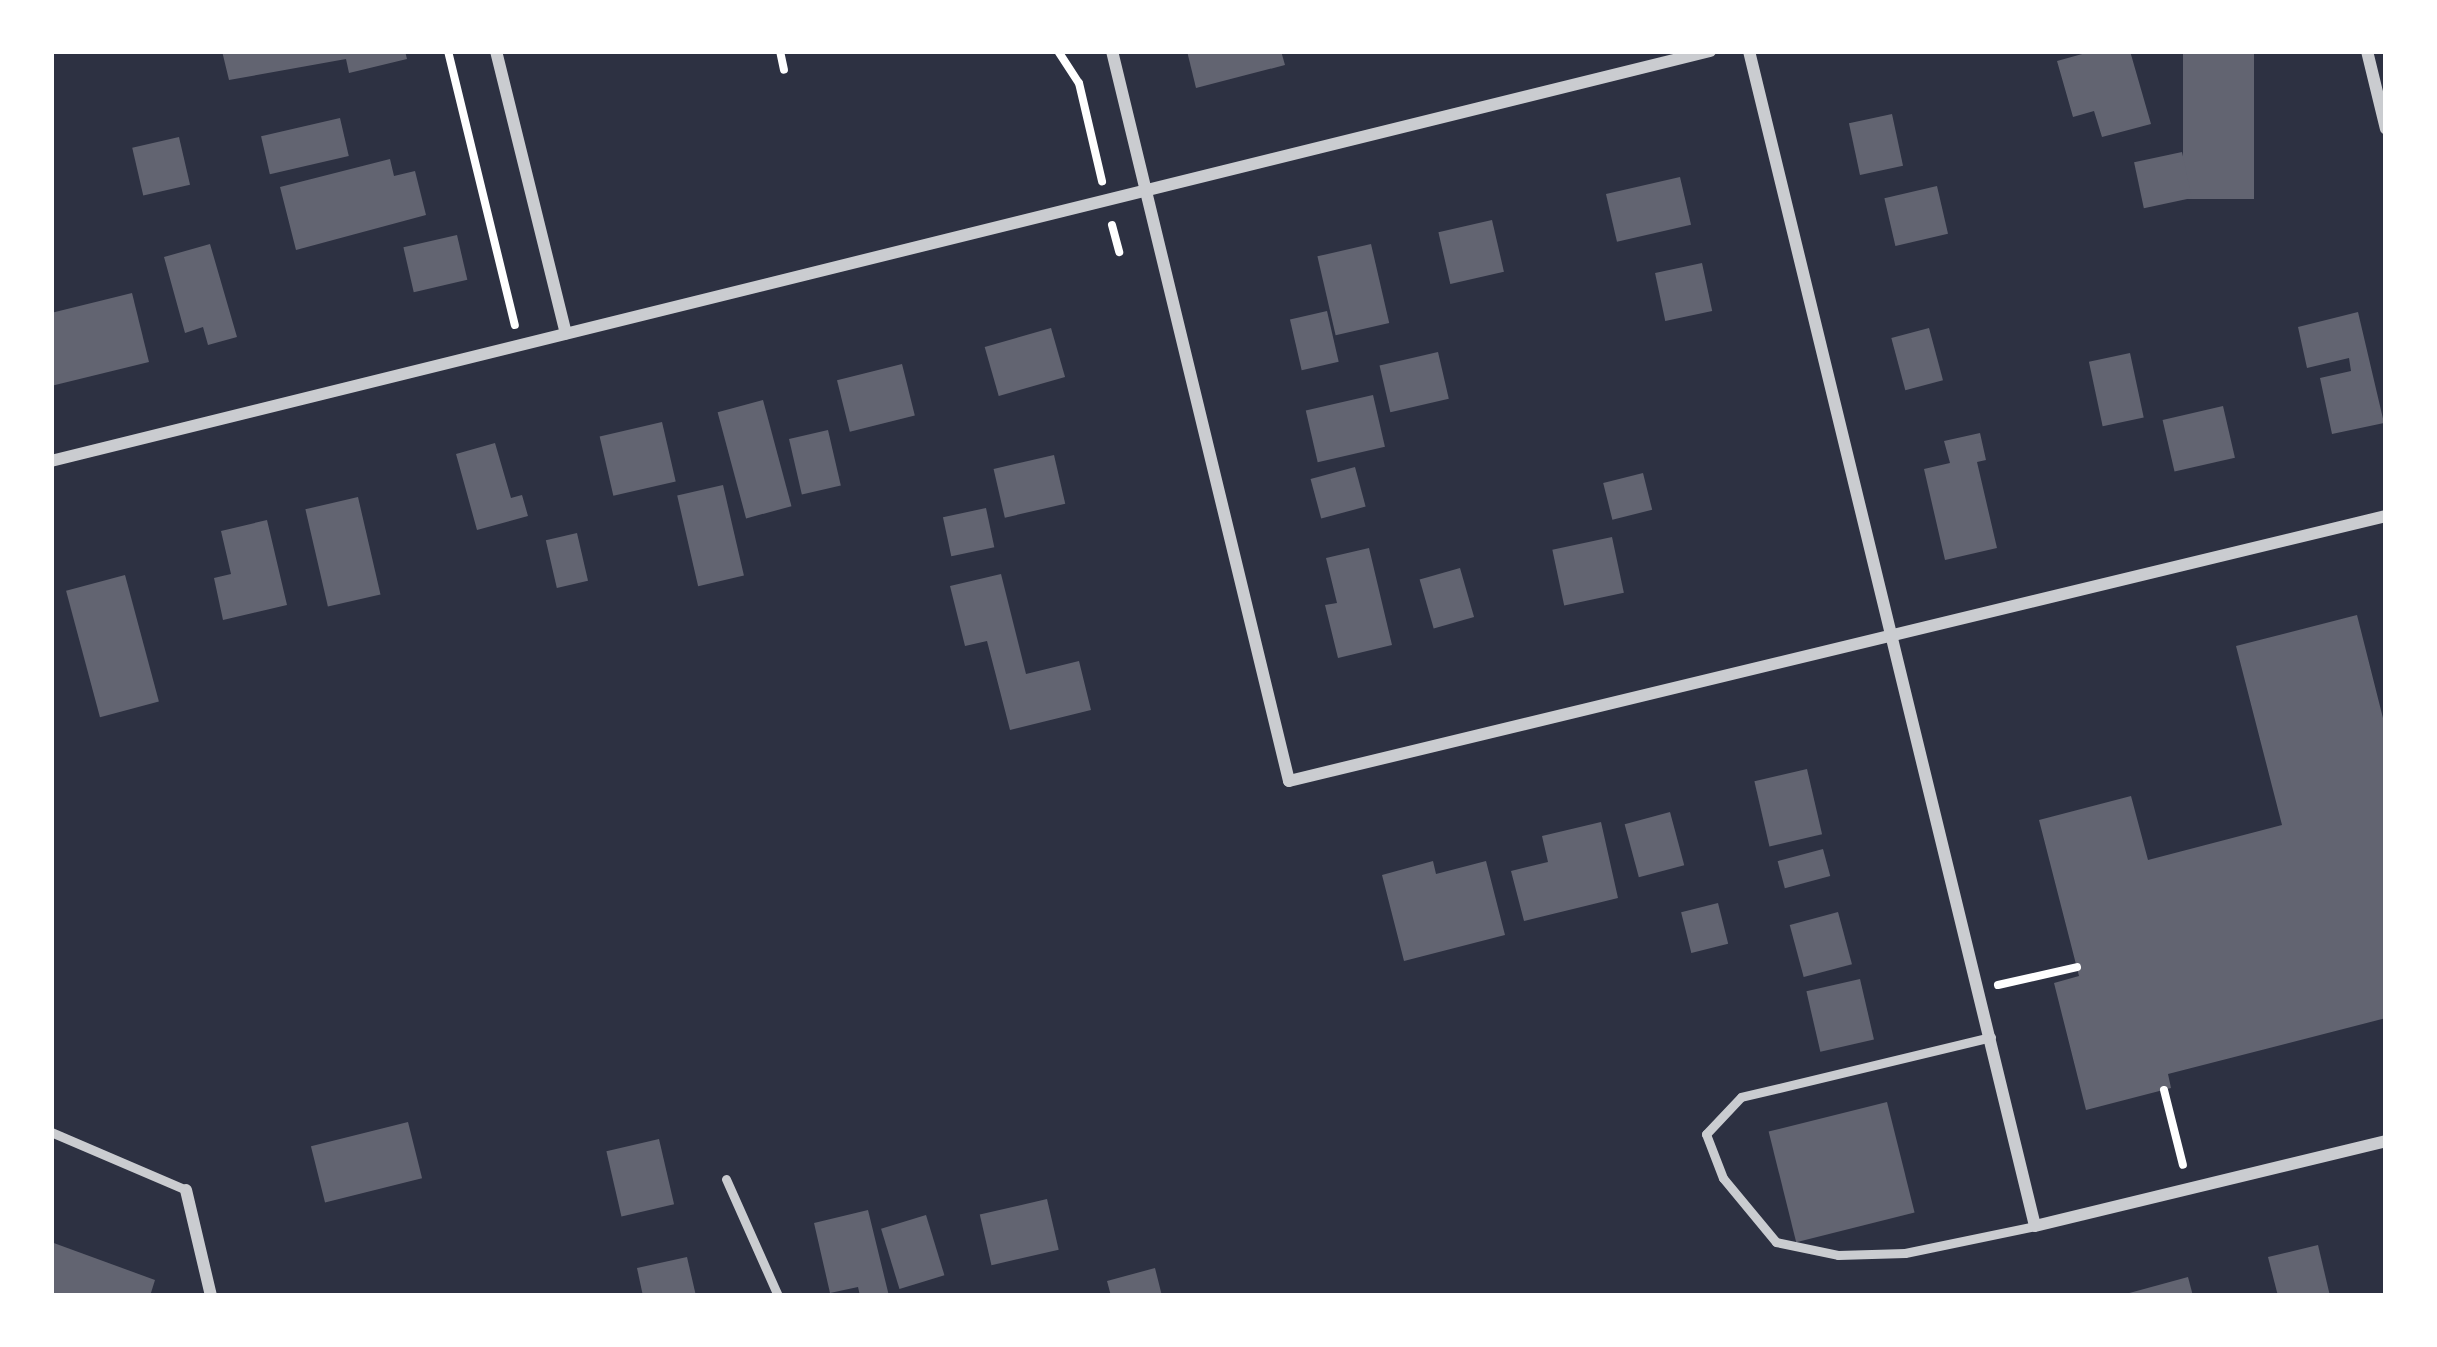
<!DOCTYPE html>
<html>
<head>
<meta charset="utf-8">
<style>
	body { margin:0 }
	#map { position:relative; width:2437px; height:1347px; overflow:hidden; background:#2d3142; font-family:Commissioner,sans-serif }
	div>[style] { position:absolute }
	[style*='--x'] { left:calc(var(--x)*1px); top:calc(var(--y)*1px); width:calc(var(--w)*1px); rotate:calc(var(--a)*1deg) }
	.building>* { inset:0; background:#626471; transform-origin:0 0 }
	.path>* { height:8px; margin:-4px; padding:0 4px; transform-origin:4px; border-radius:4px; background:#fff }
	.service>* { height:9px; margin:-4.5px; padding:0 4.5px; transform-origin:4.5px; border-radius:4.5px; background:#caccd0 }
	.minor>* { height:12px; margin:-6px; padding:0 6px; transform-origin:6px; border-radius:6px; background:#caccd0 }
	span { translate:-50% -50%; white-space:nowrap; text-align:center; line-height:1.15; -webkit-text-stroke:9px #fff; paint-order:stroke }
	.frame { position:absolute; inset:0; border:54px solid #fff; pointer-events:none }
</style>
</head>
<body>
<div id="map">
	<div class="building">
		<div style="clip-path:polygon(222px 51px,405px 51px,407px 59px,349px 73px,346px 59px,229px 80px)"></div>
		<div style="clip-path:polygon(1187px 51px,1281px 51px,1285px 65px,1196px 88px)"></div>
		<div style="clip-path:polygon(2093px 51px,2130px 51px,2151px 124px,2102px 137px,2094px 111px,2073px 117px,2057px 61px)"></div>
		<div style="left:2183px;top:51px;width:71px;height:148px"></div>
		<div style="left:1892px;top:114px;width:53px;height:44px;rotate:78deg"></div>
		<div style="left:340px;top:118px;width:39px;height:81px;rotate:77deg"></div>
		<div style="left:179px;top:137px;width:49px;height:48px;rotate:77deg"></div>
		<div style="left:2182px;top:152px;width:47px;height:49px;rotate:78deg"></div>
		<div style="clip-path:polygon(390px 159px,394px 176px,415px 171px,426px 215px,296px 250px,280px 187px)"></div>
		<div style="left:1680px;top:177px;width:49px;height:76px;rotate:77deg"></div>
		<div style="left:1937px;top:186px;width:49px;height:54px;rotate:77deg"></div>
		<div style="left:1492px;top:220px;width:53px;height:55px;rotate:77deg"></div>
		<div style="left:457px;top:235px;width:46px;height:55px;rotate:77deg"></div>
		<div style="clip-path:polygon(210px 244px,237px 337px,208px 345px,203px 327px,185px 333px,164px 257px)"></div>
		<div style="left:1371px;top:244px;width:81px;height:55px;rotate:77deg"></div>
		<div style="left:1702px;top:263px;width:49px;height:48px;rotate:78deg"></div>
		<div style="clip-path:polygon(132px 293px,149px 362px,51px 386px,51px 313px)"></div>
		<div style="left:1327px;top:311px;width:52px;height:38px;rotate:77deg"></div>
		<div style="clip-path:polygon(2358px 312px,2384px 423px,2332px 434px,2320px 378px,2351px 371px,2349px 358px,2307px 368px,2298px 327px)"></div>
		<div style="left:1051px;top:328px;width:51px;height:69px;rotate:74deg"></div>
		<div style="left:1929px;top:328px;width:54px;height:39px;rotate:75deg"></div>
		<div style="left:1438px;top:352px;width:48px;height:60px;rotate:77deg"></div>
		<div style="left:2130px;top:353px;width:66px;height:42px;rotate:78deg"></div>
		<div style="left:902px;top:364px;width:53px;height:67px;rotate:76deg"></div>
		<div style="left:1373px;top:395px;width:53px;height:69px;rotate:77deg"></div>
		<div style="left:763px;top:400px;width:110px;height:47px;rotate:75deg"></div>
		<div style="left:2223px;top:406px;width:53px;height:62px;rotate:77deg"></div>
		<div style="left:662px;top:422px;width:61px;height:64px;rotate:77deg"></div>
		<div style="left:828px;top:430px;width:57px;height:40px;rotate:77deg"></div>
		<div style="clip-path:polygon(1980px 433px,1986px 460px,1977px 462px,1997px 548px,1945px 560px,1924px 469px,1950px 463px,1944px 441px)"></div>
		<div style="clip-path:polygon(495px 443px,511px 498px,522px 495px,528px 516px,477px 530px,456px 454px)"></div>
		<div style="left:1054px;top:455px;width:50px;height:62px;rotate:77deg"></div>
		<div style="left:1355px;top:467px;width:41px;height:46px;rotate:75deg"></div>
		<div style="left:1643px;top:473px;width:38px;height:41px;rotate:76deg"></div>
		<div style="left:723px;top:485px;width:93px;height:47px;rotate:77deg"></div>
		<div style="left:358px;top:497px;width:100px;height:54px;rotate:77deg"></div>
		<div style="left:986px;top:508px;width:40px;height:44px;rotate:78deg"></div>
		<div style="clip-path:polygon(267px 520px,287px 605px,223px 620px,214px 578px,231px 574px,221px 531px)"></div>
		<div style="left:577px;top:533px;width:49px;height:32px;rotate:77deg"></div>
		<div style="left:1612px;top:537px;width:57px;height:61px;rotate:78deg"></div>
		<div style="clip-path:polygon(1369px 548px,1392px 645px,1338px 658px,1325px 605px,1337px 603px,1326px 558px)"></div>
		<div style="left:1460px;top:568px;width:51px;height:42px;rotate:74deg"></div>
		<div style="clip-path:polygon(1001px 574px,1026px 674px,1079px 661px,1091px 710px,1010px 730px,987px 641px,965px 646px,950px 586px)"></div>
		<div style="left:125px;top:575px;width:131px;height:61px;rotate:75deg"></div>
		<div style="clip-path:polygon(2357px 615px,2386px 730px,2386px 1018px,2168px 1074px,2171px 1088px,2086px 1110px,2054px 983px,2079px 976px,2039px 820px,2131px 796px,2148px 860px,2282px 825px,2236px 646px)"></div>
		<div style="left:1807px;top:769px;width:67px;height:54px;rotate:77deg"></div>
		<div style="left:1670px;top:812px;width:55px;height:47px;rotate:75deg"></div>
		<div style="clip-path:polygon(1601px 822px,1618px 898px,1524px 921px,1511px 871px,1548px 862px,1542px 836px)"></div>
		<div style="left:1823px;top:849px;width:28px;height:47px;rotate:75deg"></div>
		<div style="clip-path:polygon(1433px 861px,1436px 874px,1486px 861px,1505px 935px,1404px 961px,1382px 875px)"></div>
		<div style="left:1718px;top:903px;width:42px;height:38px;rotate:76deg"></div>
		<div style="left:1838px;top:912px;width:54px;height:50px;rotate:75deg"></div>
		<div style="left:1860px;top:979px;width:62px;height:55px;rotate:77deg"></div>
		<div style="left:1887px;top:1102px;width:114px;height:122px;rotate:76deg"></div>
		<div style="left:408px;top:1122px;width:58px;height:100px;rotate:76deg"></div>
		<div style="left:659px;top:1139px;width:67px;height:54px;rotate:77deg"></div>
		<div style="left:1047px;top:1199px;width:52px;height:69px;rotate:77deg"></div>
		<div style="clip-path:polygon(868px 1210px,889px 1296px,860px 1296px,858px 1287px,830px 1293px,814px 1223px)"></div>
		<div style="left:926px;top:1215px;width:63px;height:47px;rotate:73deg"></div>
		<div style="clip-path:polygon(51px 1242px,155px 1280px,150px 1296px,51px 1296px)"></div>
		<div style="clip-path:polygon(2318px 1245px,2330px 1296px,2278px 1296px,2268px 1257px)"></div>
		<div style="clip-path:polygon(687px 1257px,696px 1296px,643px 1296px,637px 1268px)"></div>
		<div style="clip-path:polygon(1155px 1268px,1162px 1296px,1111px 1296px,1107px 1281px)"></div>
		<div style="clip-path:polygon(2188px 1277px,2193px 1296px,2123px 1296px,2122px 1295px)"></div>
	</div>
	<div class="path">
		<div style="--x:448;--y:51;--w:282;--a:76.3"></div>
		<div style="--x:780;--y:51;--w:19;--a:78"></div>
		<div style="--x:1058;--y:51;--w:38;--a:57"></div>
		<div style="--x:1079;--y:83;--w:101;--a:76.8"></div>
		<div style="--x:1112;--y:225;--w:28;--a:75"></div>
		<div style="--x:1998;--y:985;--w:81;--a:-12.8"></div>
		<div style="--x:2164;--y:1090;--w:77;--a:75.8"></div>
	</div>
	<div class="service">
		<div style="--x:1991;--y:1037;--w:257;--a:166.5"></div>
		<div style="--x:1741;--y:1097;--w:51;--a:133.4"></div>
		<div style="--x:1706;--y:1134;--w:47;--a:68.9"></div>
		<div style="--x:1723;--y:1178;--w:83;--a:50.4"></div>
		<div style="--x:1776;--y:1242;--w:63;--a:11.8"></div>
		<div style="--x:1838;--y:1255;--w:67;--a:-1.7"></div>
		<div style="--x:1905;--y:1253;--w:133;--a:-11.7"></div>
		<div style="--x:51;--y:1132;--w:147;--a:23.2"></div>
		<div style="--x:726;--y:1179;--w:128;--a:66"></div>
	</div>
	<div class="minor">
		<div style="--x:496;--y:51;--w:291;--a:76.1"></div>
		<div style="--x:1112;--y:51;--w:751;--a:76.37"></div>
		<div style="--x:1289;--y:781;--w:1129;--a:-13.58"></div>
		<div style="--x:1749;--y:51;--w:1209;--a:76.32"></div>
		<div style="--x:2035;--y:1226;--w:361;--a:-13.6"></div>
		<div style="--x:2367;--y:51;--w:80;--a:76.3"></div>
		<div style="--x:51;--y:461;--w:1709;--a:-13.88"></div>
		<div style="--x:186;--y:1190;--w:109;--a:76.7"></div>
	</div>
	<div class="frame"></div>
</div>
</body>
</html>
